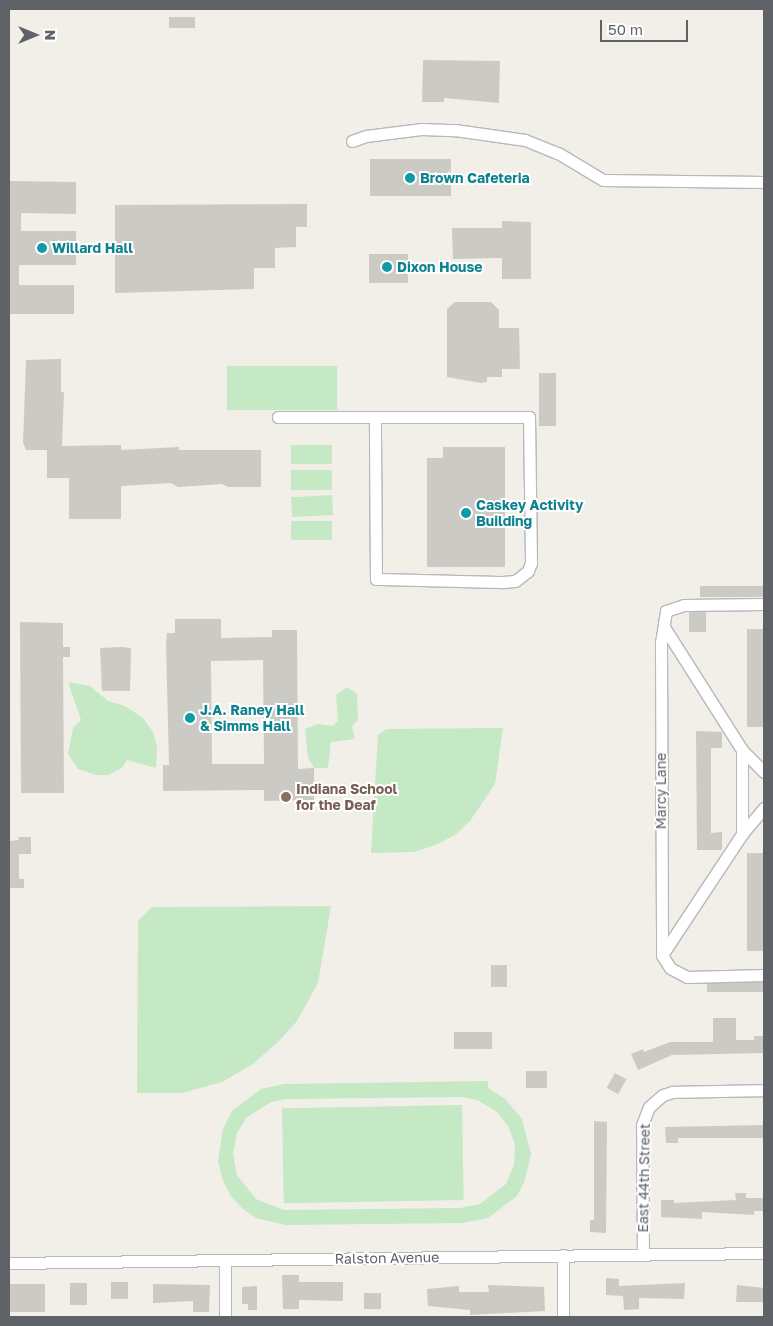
<!DOCTYPE html>
<html>
<head>
<meta charset="utf-8">
<style>
	body { margin:0 }
	#map { position:relative; width:773px; height:1326px; overflow:hidden; background:#f1efe8; font-family:"Golos Text",sans-serif }
	div>[style] { position:absolute }
	[style*='--x'] { left:calc(var(--x)*1px); top:calc(var(--y)*1px); width:calc(var(--w)*1px); rotate:calc(var(--a)*1deg) }
	.green>* { inset:0; background:#c5e8c5; transform-origin:0 0 }
	.building>* { inset:0; background:#cccac5; transform-origin:0 0 }
	.roads { filter:drop-shadow(1px 0 #b5b8bc) drop-shadow(-1px 0 #b5b8bc) drop-shadow(0 1px #b5b8bc) drop-shadow(0 -1px #b5b8bc) }
	.minor>* { height:11px; margin:-5.5px; padding:0 5.5px; transform-origin:5.5px; border-radius:5.5px; background:#fff }
	.dots>* { width:14px; height:14px; translate:-50% -50%; box-sizing:border-box; border:2px solid #fff; border-radius:50% }
	span { translate:-50% -50%; white-space:nowrap; text-align:center; line-height:1.15; -webkit-text-stroke:4px #fff; paint-order:stroke }
	.culture-label { font-size:14px; color:#0d838f; font-weight:700 }
	.left { translate:0 -50%; text-align:left }
	.education-label { font-size:14px; color:#785e54; font-weight:700 }
	.street-label { font-size:14px; color:#5f6368 }
	.frame { position:absolute; inset:0; border:10px solid #5f6368; pointer-events:none }
	.north { position:absolute; left:10px; top:10px; width:50px; height:50px; -webkit-text-stroke:4px #fff; paint-order:stroke; rotate:90deg; font-size:14px; font-weight:700; line-height:20px; text-align:center; color:#5f6368 }
	.north::after { content:''; display:block; margin:auto; width:18px; height:22px; background:#5f6368; clip-path:polygon(50% 0,100% 100%,50% 72%,0 100%) }
	.scale { position:absolute; left:600px; top:20px; width:88px; height:22px; box-sizing:border-box; border:2px solid #5f6368; border-top:0; padding-left:6px; font-size:15px; line-height:18px; white-space:nowrap; color:#5f6368; -webkit-text-stroke:4px #fff; paint-order:stroke }
</style>
</head>
<body>
<div id="map">
	<div class="green">
		<div style="left:227px;top:366px;width:110px;height:44px"></div>
		<div style="left:291px;top:445px;width:41px;height:19px"></div>
		<div style="left:332px;top:470px;width:20px;height:41px;rotate:90deg"></div>
		<div style="left:332px;top:495px;width:20px;height:41px;rotate:87deg"></div>
		<div style="left:291px;top:521px;width:41px;height:19px"></div>
		<div style="clip-path:polygon(68px 682px,90px 686px,108px 701px,125px 706px,143px 718px,153px 732px,157px 746px,156px 768px,127px 760px,122px 768px,108px 775px,96px 775px,78px 769px,68px 754px,73px 728px,81px 720px)"></div>
		<div style="clip-path:polygon(347px 687px,357px 694px,358px 720px,352px 726px,355px 739px,331px 742px,328px 768px,314px 768px,308px 757px,305px 729px,318px 724px,333px 726px,338px 721px,336px 695px)"></div>
		<div style="clip-path:polygon(503px 728px,495px 784px,470px 821px,455px 835px,435px 845px,414px 852px,371px 853px,378px 735px,386px 729px)"></div>
		<div style="clip-path:polygon(331px 906px,318px 983px,297px 1021px,279px 1041px,253px 1064px,222px 1082px,182px 1093px,137px 1093px,138px 921px,152px 907px)"></div>
		<div style="clip-path:polygon(evenodd,488px 1081px,488px 1088px,505px 1099px,522px 1119px,531px 1154px,525px 1180px,517px 1196px,488px 1218px,462px 1223px,285px 1225px,256px 1218px,243px 1209px,231px 1196px,223px 1181px,218px 1162px,223px 1129px,232px 1111px,261px 1089px,284px 1084px,488px 1081px,461px 1097px,477px 1100px,496px 1111px,508px 1126px,515px 1144px,514px 1165px,506px 1184px,480px 1204px,460px 1208px,284px 1210px,256px 1199px,237px 1175px,233px 1154px,237px 1133px,247px 1117px,271px 1102px,287px 1099px,461px 1097px)"></div>
		<div style="left:462px;top:1105px;width:95px;height:180px;rotate:89deg"></div>
	</div>
	<div class="building">
		<div style="left:169px;top:17px;width:26px;height:11px"></div>
		<div style="clip-path:polygon(423px 60px,500px 61px,499px 103px,444px 98px,444px 102px,422px 102px)"></div>
		<div style="left:370px;top:159px;width:81px;height:37px"></div>
		<div style="clip-path:polygon(9px 181px,76px 182px,76px 214px,21px 213px,21px 231px,76px 231px,76px 265px,19px 265px,19px 285px,74px 285px,74px 314px,9px 314px)"></div>
		<div style="clip-path:polygon(307px 204px,307px 227px,296px 227px,296px 247px,275px 248px,275px 268px,254px 268px,254px 289px,115px 293px,115px 205px)"></div>
		<div style="clip-path:polygon(502px 221px,531px 222px,531px 279px,502px 279px,502px 258px,453px 259px,452px 228px,502px 228px)"></div>
		<div style="left:369px;top:254px;width:39px;height:29px"></div>
		<div style="clip-path:polygon(455px 302px,491px 302px,499px 310px,499px 328px,519px 328px,520px 369px,502px 369px,502px 377px,487px 377px,487px 382px,481px 383px,447px 377px,447px 309px)"></div>
		<div style="clip-path:polygon(61px 359px,61px 392px,64px 392px,62px 446px,121px 445px,121px 450px,179px 447px,179px 450px,261px 450px,261px 487px,228px 487px,222px 484px,178px 487px,171px 483px,121px 486px,121px 519px,69px 519px,69px 478px,47px 478px,47px 450px,26px 450px,23px 443px,26px 360px)"></div>
		<div style="left:539px;top:373px;width:17px;height:53px"></div>
		<div style="clip-path:polygon(443px 447px,505px 447px,505px 567px,427px 567px,427px 458px,443px 458px)"></div>
		<div style="left:764px;top:586px;width:11px;height:64px;rotate:90deg"></div>
		<div style="left:689px;top:612px;width:17px;height:20px"></div>
		<div style="clip-path:polygon(evenodd,175px 619px,221px 619px,221px 638px,272px 637px,272px 630px,297px 630px,298px 769px,314px 768px,314px 800px,264px 801px,264px 790px,163px 791px,163px 765px,169px 765px,166px 645px,167px 633px,175px 633px,175px 619px,263px 660px,264px 764px,212px 764px,211px 661px,263px 660px)"></div>
		<div style="clip-path:polygon(20px 622px,63px 623px,63px 647px,70px 647px,70px 657px,63px 657px,64px 793px,21px 793px)"></div>
		<div style="left:764px;top:629px;width:98px;height:17px;rotate:90deg"></div>
		<div style="clip-path:polygon(121px 647px,131px 648px,130px 691px,102px 691px,100px 648px)"></div>
		<div style="clip-path:polygon(696px 731px,722px 732px,722px 748px,711px 748px,711px 833px,722px 832px,722px 850px,697px 850px)"></div>
		<div style="clip-path:polygon(18px 837px,31px 837px,31px 854px,19px 854px,19px 879px,24px 879px,24px 888px,9px 888px,9px 841px,19px 840px)"></div>
		<div style="left:747px;top:853px;width:16px;height:98px"></div>
		<div style="left:491px;top:965px;width:16px;height:22px"></div>
		<div style="left:764px;top:982px;width:10px;height:57px;rotate:90deg"></div>
		<div style="clip-path:polygon(713px 1018px,736px 1018px,736px 1040px,754px 1040px,754px 1036px,764px 1036px,764px 1053px,672px 1055px,638px 1070px,631px 1054px,643px 1049px,644px 1052px,670px 1042px,713px 1042px)"></div>
		<div style="left:454px;top:1032px;width:38px;height:17px"></div>
		<div style="left:526px;top:1071px;width:21px;height:17px"></div>
		<div style="left:615px;top:1073px;width:13px;height:17px;rotate:29deg"></div>
		<div style="clip-path:polygon(594px 1121px,607px 1122px,606px 1233px,590px 1232px,590px 1220px,594px 1220px)"></div>
		<div style="clip-path:polygon(764px 1125px,764px 1138px,678px 1138px,678px 1143px,666px 1143px,665px 1127px)"></div>
		<div style="clip-path:polygon(735px 1193px,746px 1193px,746px 1198px,764px 1198px,764px 1211px,754px 1211px,754px 1215px,702px 1212px,702px 1219px,661px 1217px,661px 1200px,674px 1200px,674px 1203px,736px 1200px)"></div>
		<div style="clip-path:polygon(282px 1275px,299px 1275px,299px 1282px,343px 1282px,343px 1301px,299px 1300px,299px 1309px,283px 1309px)"></div>
		<div style="clip-path:polygon(606px 1278px,619px 1279px,619px 1286px,685px 1283px,684px 1299px,639px 1298px,639px 1309px,624px 1310px,623px 1296px,606px 1295px)"></div>
		<div style="left:111px;top:1282px;width:17px;height:17px"></div>
		<div style="left:70px;top:1283px;width:17px;height:22px"></div>
		<div style="left:9px;top:1284px;width:36px;height:28px"></div>
		<div style="clip-path:polygon(153px 1284px,210px 1285px,209px 1312px,193px 1312px,193px 1301px,153px 1303px)"></div>
		<div style="clip-path:polygon(488px 1285px,544px 1287px,545px 1311px,470px 1315px,470px 1310px,428px 1306px,427px 1289px,459px 1286px,459px 1292px,489px 1292px)"></div>
		<div style="clip-path:polygon(737px 1285px,764px 1288px,764px 1302px,736px 1302px)"></div>
		<div style="clip-path:polygon(257px 1286px,257px 1310px,248px 1310px,248px 1304px,242px 1304px,242px 1287px)"></div>
		<div style="left:364px;top:1293px;width:17px;height:16px"></div>
	</div>
	<div class="roads">
		<div class="minor">
			<div style="--x:352;--y:141;--w:15;--a:-20"></div>
			<div style="--x:366;--y:136;--w:56;--a:-7.1"></div>
			<div style="--x:422;--y:129;--w:33;--a:2"></div>
			<div style="--x:455;--y:130;--w:71;--a:8.1"></div>
			<div style="--x:525;--y:140;--w:35;--a:22"></div>
			<div style="--x:558;--y:153;--w:52;--a:31"></div>
			<div style="--x:603;--y:180;--w:161;--a:0.7"></div>
			<div style="--x:278;--y:417;--w:251;--a:0"></div>
			<div style="--x:529;--y:417;--w:146;--a:89.2"></div>
			<div style="--x:531;--y:563;--w:9;--a:111"></div>
			<div style="--x:528;--y:571;--w:16;--a:142"></div>
			<div style="--x:515;--y:581;--w:12;--a:175"></div>
			<div style="--x:503;--y:582;--w:127;--a:-178.6"></div>
			<div style="--x:376;--y:579;--w:161;--a:-90.4"></div>
			<div style="--x:764;--y:604;--w:80;--a:179.3"></div>
			<div style="--x:684;--y:605;--w:19;--a:162"></div>
			<div style="--x:666;--y:611;--w:32;--a:99"></div>
			<div style="--x:661;--y:643;--w:312;--a:89.8"></div>
			<div style="--x:662;--y:955;--w:15;--a:58"></div>
			<div style="--x:670;--y:968;--w:19;--a:28"></div>
			<div style="--x:687;--y:977;--w:77;--a:-1.5"></div>
			<div style="--x:664;--y:627;--w:146;--a:57.6"></div>
			<div style="--x:764;--y:772;--w:31;--a:-135"></div>
			<div style="--x:742;--y:750;--w:84;--a:90"></div>
			<div style="--x:742;--y:834;--w:34;--a:-50"></div>
			<div style="--x:662;--y:955;--w:145;--a:-56.5"></div>
			<div style="--x:643;--y:1254;--w:129;--a:-90.4"></div>
			<div style="--x:642;--y:1125;--w:19;--a:-69"></div>
			<div style="--x:649;--y:1107;--w:18;--a:-41"></div>
			<div style="--x:663;--y:1095;--w:9;--a:-18"></div>
			<div style="--x:672;--y:1092;--w:92;--a:-1.2"></div>
			<div style="--x:563;--y:1255;--w:62;--a:90"></div>
			<div style="--x:225;--y:1260;--w:57;--a:90"></div>
			<div style="--x:9;--y:1263;--w:755;--a:-0.76"></div>
		</div>
	</div>
	<div class="dots">
		<div style="left:410px;top:178px;background:#0f9aa8"></div>
		<div style="left:42px;top:248px;background:#0f9aa8"></div>
		<div style="left:387px;top:267px;background:#0f9aa8"></div>
		<div style="left:466px;top:513px;background:#0f9aa8"></div>
		<div style="left:190px;top:718px;background:#0f9aa8"></div>
		<div style="left:286px;top:797px;background:#8d6e63"></div>
	</div>
	<div class="culture-label">
		<span class="left" style="left:420px;top:178px">Brown Cafeteria</span>
		<span class="left" style="left:52px;top:248px">Willard Hall</span>
		<span class="left" style="left:397px;top:267px">Dixon House</span>
		<span class="left" style="left:476px;top:513px">Caskey Activity<br>Building</span>
		<span class="left" style="left:200px;top:718px">J.A. Raney Hall<br>&amp; Simms Hall</span>
	</div>
	<div class="education-label">
		<span class="left" style="left:296px;top:797px">Indiana School<br>for the Deaf</span>
	</div>
	<div class="street-label">
		<span style="left:661px;top:791px;rotate:-90deg">Marcy Lane</span>
		<span style="left:644px;top:1178px;rotate:-89deg">East 44th Street</span>
		<span style="left:387px;top:1258px;rotate:-1deg">Ralston Avenue</span>
	</div>
	<div class="frame"></div>
	<div class="north">N</div>
	<div class="scale">50 m</div>
</div>
</body>
</html>
